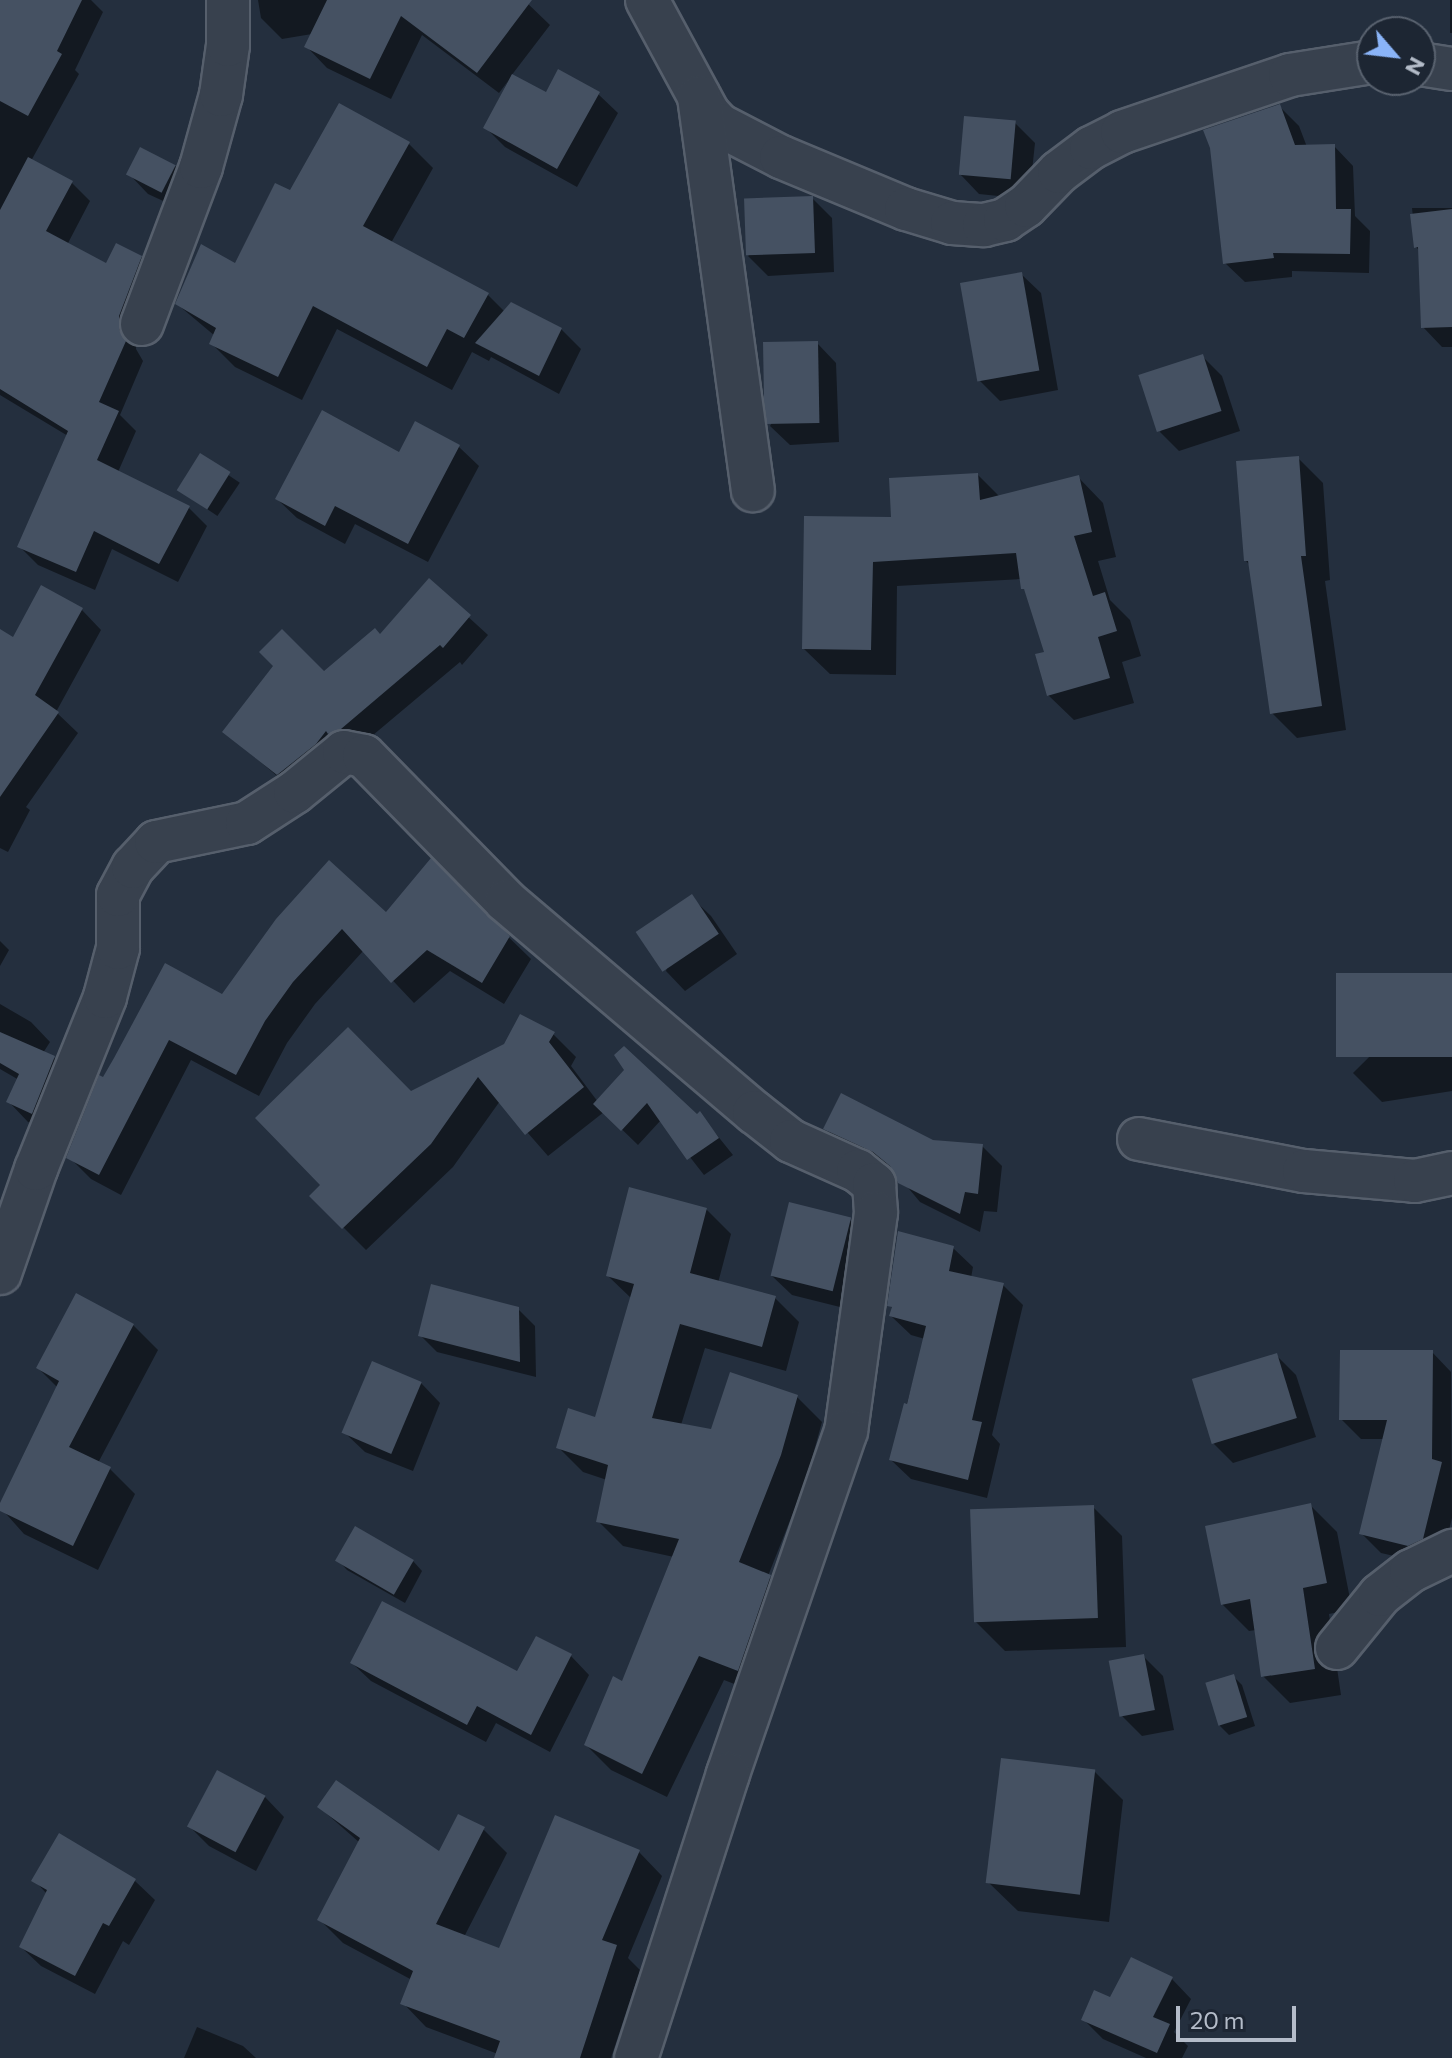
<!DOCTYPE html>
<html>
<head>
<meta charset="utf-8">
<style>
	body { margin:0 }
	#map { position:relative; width:1452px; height:2058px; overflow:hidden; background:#242f3e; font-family:Commissioner,sans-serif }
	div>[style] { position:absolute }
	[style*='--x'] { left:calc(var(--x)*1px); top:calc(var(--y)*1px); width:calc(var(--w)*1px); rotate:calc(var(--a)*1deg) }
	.shadow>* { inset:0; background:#0007; transform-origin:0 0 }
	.building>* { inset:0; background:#455162; transform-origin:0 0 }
	.roads { filter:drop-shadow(2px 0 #565f6c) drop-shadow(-2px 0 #565f6c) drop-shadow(0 2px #565f6c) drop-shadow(0 -2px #565f6c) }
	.minor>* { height:42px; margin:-21px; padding:0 21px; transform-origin:21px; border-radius:21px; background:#38414e }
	span { translate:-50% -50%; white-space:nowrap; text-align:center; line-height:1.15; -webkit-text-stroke:6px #1d2633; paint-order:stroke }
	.north { position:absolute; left:1356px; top:16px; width:80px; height:80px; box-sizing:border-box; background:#1d2633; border:2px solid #59626f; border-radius:50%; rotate:118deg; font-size:22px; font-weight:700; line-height:32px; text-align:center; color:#b4bcc9 }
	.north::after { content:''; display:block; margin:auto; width:28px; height:36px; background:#8ab4f8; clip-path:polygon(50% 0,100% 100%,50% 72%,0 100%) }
	.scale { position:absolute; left:1176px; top:2006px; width:120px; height:36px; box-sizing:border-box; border:4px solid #b4bcc9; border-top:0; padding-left:10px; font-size:24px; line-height:28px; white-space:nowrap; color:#b4bcc9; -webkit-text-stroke:6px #1d2633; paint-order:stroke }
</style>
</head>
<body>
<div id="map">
	<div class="shadow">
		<div style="clip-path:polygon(0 0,91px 0,103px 12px,75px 70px,79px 74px,31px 161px,71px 182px,90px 201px,67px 245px,107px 266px,141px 257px,160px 276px,137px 336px,136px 349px,143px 361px,120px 415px,136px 431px,118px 472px,188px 507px,207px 526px,178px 582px,112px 549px,95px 590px,38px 565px,20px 547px,68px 436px,0 395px)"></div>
		<div style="clip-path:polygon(258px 0,524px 0,550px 25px,511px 76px,547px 95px,598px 94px,618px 113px,577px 187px,505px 147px,485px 127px,508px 81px,499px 93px,422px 35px,391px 99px,327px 68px,306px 46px,312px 34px,282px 39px,261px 18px)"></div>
		<div style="left:1450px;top:0;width:2px;height:33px"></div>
		<div style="clip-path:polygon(1279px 106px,1299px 126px,1307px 147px,1334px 146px,1353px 166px,1355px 216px,1370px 231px,1369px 273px,1292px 271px,1292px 277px,1245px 282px,1225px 263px)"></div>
		<div style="clip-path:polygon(1015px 123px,1035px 143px,1029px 199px,979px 194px,960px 174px)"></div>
		<div style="clip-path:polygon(409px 144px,433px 168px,391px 243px,488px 295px,505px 312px,561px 329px,581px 349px,559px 394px,491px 357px,489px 361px,472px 352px,452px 390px,337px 329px,302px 400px,235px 367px,211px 343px,215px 336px,177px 304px,236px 266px,291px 193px)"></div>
		<div style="clip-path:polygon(175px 166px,195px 186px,185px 211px,148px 194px,129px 174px)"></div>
		<div style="clip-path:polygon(812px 198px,832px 218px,834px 272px,768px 276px,748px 256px)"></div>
		<div style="clip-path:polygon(1412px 208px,1452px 208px,1452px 347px,1442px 347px,1423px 327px,1420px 251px,1416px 247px)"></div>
		<div style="clip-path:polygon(1021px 274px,1041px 293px,1058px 390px,1000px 401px,980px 381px)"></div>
		<div style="clip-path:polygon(817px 343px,836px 363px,839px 442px,790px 445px,770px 426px)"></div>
		<div style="clip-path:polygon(1202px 356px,1222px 376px,1240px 431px,1179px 451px,1160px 432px)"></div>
		<div style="clip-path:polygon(416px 424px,459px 447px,479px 466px,428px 562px,355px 524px,345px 544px,297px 518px,277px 499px,400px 454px)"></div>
		<div style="left:200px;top:456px;width:48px;height:40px;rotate:34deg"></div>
		<div style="clip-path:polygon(1298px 458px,1323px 483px,1330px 580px,1325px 581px,1346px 730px,1297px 738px,1272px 713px,1251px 566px,1246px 561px)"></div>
		<div style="clip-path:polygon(978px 475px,1000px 497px,1078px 477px,1103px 503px,1116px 557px,1098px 561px,1110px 600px,1130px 620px,1141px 656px,1122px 662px,1134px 703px,1074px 720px,1048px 695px,1047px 653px,1021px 579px,897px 586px,896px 675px,830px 674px,804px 649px,893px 519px)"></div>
		<div style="clip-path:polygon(429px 581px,488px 635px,462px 665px,460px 662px,360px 746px,296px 792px,225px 732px,380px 637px)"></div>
		<div style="clip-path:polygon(82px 610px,101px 630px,56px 712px,78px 733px,26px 807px,30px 810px,8px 852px,0 848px,0 632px,14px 640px)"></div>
		<div style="clip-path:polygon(431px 861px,531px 959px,504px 1004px,450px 971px,414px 1003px,364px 950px,315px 1004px,287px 1043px,259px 1096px,191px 1060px,121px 1195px,91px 1179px,69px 1157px,104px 1079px,223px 997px,278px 920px,386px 915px)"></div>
		<div style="clip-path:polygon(691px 897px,711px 916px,737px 954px,685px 991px,666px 971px)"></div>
		<div style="clip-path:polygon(0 941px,9px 950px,0 966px)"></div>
		<div style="clip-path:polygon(1452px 975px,1452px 1091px,1382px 1102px,1353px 1073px)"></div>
		<div style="clip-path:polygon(0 1004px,31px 1022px,50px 1042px,43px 1053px,54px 1058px,74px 1077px,52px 1132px,28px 1122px,9px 1102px,19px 1080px,0 1069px)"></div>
		<div style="clip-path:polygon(553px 1034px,576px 1057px,571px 1066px,598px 1102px,627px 1071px,697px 1116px,700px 1114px,733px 1155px,704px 1175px,661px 1120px,638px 1145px,604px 1112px,548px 1156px,500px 1101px,453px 1167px,366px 1250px,312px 1196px,411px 1093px)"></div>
		<div style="clip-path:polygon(825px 1128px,982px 1146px,1002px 1166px,997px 1212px,984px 1211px,980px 1232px,920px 1202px,894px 1171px,845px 1148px)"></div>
		<div style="clip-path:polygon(706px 1209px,731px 1234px,718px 1283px,774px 1297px,799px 1322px,786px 1371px,705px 1348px,681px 1425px,712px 1432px,797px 1397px,822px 1422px,806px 1480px,768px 1576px,795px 1601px,763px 1695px,724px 1680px,667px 1797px,611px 1770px,586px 1745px,623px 1683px,674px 1557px,623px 1546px,598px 1521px,607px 1480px,583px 1472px,558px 1447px,596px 1419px,632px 1299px,608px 1276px)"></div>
		<div style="clip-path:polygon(850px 1220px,870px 1240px,860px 1312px,792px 1295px,772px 1276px)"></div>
		<div style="clip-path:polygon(953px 1248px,973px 1267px,971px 1278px,1003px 1285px,1023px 1305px,992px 1435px,1000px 1444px,987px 1498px,911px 1479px,891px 1460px,925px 1339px,911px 1335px,891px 1316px,893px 1309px,890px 1305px)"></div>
		<div style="clip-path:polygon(518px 1309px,535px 1326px,536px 1377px,437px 1352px,420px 1335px)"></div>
		<div style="clip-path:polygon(133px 1325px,158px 1350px,98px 1463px,110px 1469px,135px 1494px,98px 1570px,24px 1534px,0 1507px,58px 1388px,38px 1368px)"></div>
		<div style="clip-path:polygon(1432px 1352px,1451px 1372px,1452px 1518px,1442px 1558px,1429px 1564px,1381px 1553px,1361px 1533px,1384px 1439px,1361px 1439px,1341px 1419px)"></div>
		<div style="clip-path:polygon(1276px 1355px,1296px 1375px,1316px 1437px,1233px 1463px,1214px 1444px)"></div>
		<div style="clip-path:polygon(421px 1383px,440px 1403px,413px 1471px,365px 1452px,345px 1433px)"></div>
		<div style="clip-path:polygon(1310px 1505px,1337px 1532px,1352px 1609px,1329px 1614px,1341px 1695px,1290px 1703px,1263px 1676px,1256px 1630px,1249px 1631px,1222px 1604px)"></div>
		<div style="clip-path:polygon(1093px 1507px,1122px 1536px,1126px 1647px,1005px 1651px,976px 1622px)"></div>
		<div style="clip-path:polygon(338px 1560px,413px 1561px,422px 1571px,405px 1603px,347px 1570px)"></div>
		<div style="clip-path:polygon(571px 1656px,589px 1675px,550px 1752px,496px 1723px,486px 1742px,371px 1681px,352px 1663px,518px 1673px)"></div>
		<div style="clip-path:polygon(1143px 1656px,1163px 1676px,1174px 1730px,1142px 1736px,1122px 1716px)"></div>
		<div style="clip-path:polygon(1233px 1676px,1242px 1685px,1255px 1726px,1229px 1735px,1220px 1726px)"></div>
		<div style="clip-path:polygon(1094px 1771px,1123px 1800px,1109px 1922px,1018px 1911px,988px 1882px)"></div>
		<div style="clip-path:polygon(265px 1797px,284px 1817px,256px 1871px,209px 1846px,189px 1826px)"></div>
		<div style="clip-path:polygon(319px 1807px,440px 1854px,483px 1829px,507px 1853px,464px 1937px,500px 1951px,639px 1852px,662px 1876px,628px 1958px,640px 1970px,611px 2058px,496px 2058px,498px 2054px,426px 2027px,403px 2003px,412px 1980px,343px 1943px,319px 1919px,360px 1843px)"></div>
		<div style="clip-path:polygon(59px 1836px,135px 1881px,155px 1900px,129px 1945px,123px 1941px,95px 1994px,41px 1966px,21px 1947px,47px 1894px,34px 1880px)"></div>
		<div style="clip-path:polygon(1172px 1979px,1191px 1999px,1174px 2032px,1188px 2046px,1182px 2058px,1146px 2058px,1103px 2039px,1083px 2019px,1111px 2000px)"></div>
		<div style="clip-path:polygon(197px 2027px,243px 2046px,256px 2058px,184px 2058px)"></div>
	</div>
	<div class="building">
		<div style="clip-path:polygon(0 0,82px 0,57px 51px,62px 54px,28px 116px,0 101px)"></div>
		<div style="clip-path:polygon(327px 0,532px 0,477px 73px,401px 16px,370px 79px,304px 47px)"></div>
		<div style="clip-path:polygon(558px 69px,600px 92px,557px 169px,483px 128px,512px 74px,546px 92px)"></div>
		<div style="clip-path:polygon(339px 103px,410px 142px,363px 226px,489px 293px,464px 338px,447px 329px,427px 367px,313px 306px,278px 377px,209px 344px,216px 328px,175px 304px,201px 244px,235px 263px,275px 183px,290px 190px)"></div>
		<div style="clip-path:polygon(1280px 104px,1295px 145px,1335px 144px,1336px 209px,1351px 209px,1350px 254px,1273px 253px,1274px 258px,1223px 264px,1210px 148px,1203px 130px)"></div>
		<div style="left:964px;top:116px;width:52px;height:59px;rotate:5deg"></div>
		<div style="left:140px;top:147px;width:40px;height:31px;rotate:27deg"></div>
		<div style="clip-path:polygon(28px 157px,73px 181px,46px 231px,106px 263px,116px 243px,142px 256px,119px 316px,119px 329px,126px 341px,99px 402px,119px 411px,97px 460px,190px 506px,159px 564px,94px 531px,76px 572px,17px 547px,68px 431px,0 389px,0 210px)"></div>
		<div style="left:813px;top:196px;width:57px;height:69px;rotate:88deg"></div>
		<div style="clip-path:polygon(1452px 209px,1452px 327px,1421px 328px,1418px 247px,1414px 248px,1410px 214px)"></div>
		<div style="left:1022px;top:272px;width:100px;height:63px;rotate:80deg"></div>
		<div style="clip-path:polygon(511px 302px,562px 328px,539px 376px,475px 343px)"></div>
		<div style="left:818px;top:341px;width:82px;height:55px;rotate:89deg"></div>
		<div style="left:1203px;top:354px;width:60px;height:68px;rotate:72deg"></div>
		<div style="clip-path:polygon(322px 410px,399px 452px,415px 421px,460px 445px,408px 544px,335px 506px,325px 526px,275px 499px)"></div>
		<div style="left:200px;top:453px;width:36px;height:44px;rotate:32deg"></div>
		<div style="clip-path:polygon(1299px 456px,1306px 556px,1301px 556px,1322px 706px,1270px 714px,1248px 561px,1244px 561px,1236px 461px)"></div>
		<div style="clip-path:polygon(978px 473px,980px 500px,1079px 475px,1092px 532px,1074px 536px,1093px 596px,1105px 592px,1117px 631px,1098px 637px,1110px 678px,1047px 696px,1035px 654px,1044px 652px,1024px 589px,1021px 589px,1016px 553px,873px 562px,871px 650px,802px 649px,804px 516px,891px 517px,889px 478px)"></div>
		<div style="clip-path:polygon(429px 578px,471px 615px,443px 648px,440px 645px,341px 729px,328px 734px,326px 731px,316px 744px,277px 775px,222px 732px,273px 666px,259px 652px,282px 629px,324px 671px,375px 628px,380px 634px)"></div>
		<div style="clip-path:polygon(41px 585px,83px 608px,35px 695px,59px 712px,0 797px,0 629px,13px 637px)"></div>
		<div style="clip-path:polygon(431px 858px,510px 936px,482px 983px,427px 950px,391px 983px,342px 929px,293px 982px,265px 1021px,236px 1075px,169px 1040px,99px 1175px,66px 1158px,99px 1075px,103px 1077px,114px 1058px,165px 963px,222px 994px,276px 919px,329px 860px,386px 912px)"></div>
		<div style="left:692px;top:894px;width:48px;height:68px;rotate:56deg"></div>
		<div style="left:1452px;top:973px;width:84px;height:116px;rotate:90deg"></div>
		<div style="clip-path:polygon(520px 1014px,555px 1032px,549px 1042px,584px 1087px,525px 1135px,478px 1077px,431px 1144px,342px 1229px,309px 1196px,320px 1185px,255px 1118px,348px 1027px,411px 1091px,504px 1044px)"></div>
		<div style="clip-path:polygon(0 1032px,55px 1056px,32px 1114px,6px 1102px,19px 1074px,0 1063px)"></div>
		<div style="clip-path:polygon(624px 1046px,697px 1114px,700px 1111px,719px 1138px,687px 1160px,647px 1103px,621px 1131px,593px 1104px,624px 1070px,614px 1055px)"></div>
		<div style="clip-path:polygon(841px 1093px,933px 1140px,983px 1144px,978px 1194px,965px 1192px,960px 1214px,898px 1183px,890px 1166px,873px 1152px,823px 1129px)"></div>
		<div style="clip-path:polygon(629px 1187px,707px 1208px,690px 1273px,776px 1296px,762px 1347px,680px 1324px,652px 1418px,711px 1429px,730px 1372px,798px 1395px,781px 1455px,739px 1562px,771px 1575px,738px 1671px,699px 1656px,642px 1774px,584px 1745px,613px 1676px,622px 1681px,679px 1539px,596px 1522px,608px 1465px,556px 1448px,568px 1408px,595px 1417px,634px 1284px,606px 1276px)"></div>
		<div style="left:789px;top:1202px;width:64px;height:76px;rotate:14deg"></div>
		<div style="clip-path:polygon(898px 1231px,954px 1246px,949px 1271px,1004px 1283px,972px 1420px,982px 1422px,968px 1480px,889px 1460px,904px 1403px,907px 1404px,926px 1326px,889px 1316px,892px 1307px,887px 1306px)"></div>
		<div style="clip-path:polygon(431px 1284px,519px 1307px,520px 1362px,418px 1336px)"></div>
		<div style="clip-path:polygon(76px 1293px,134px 1324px,69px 1447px,111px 1467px,73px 1546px,0 1511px,0 1503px,59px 1381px,36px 1368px)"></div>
		<div style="clip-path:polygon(1340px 1350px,1433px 1350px,1432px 1459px,1442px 1462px,1423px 1539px,1408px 1546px,1359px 1534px,1387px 1420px,1339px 1420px)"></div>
		<div style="left:1277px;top:1353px;width:68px;height:89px;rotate:73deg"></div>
		<div style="left:372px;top:1361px;width:54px;height:78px;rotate:23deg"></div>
		<div style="clip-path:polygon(1311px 1503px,1327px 1583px,1303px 1588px,1315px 1669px,1261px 1677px,1250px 1599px,1221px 1605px,1205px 1526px)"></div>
		<div style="left:1094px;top:1505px;width:113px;height:124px;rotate:88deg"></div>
		<div style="left:355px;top:1526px;width:68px;height:40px;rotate:30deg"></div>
		<div style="clip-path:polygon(382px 1601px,517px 1671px,536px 1636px,572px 1654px,531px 1735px,477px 1706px,467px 1725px,350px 1663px)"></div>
		<div style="left:1144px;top:1654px;width:57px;height:36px;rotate:79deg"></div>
		<div style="left:1234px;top:1674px;width:45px;height:30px;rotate:73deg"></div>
		<div style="left:1001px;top:1758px;width:95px;height:126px;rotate:7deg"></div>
		<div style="left:217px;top:1770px;width:55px;height:64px;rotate:28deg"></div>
		<div style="clip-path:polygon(336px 1780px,439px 1851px,458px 1814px,485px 1827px,436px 1924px,499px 1948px,555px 1815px,640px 1850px,602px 1940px,617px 1945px,580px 2058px,494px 2058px,500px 2041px,400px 2004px,413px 1971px,317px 1920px,360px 1838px,317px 1807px)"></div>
		<div style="clip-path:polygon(59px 1833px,136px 1879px,109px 1926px,103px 1923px,75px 1976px,19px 1947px,47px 1890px,31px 1881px)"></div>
		<div style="clip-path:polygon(1131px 1957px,1173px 1977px,1153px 2017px,1170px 2024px,1157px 2053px,1081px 2020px,1094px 1990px,1110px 1997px)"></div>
	</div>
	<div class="roads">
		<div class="minor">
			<div style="--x:647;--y:0;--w:128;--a:61.6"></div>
			<div style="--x:708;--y:113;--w:16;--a:47"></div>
			<div style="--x:719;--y:125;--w:70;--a:27.3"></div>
			<div style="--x:781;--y:157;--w:135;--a:22.6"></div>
			<div style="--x:906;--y:209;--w:48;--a:16.9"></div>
			<div style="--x:952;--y:223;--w:32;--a:4"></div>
			<div style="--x:984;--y:225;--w:22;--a:-13"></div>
			<div style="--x:1005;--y:220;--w:25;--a:-34"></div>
			<div style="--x:1026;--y:206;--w:47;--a:-45.9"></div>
			<div style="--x:1059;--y:172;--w:40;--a:-37"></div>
			<div style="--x:1091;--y:148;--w:35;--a:-27"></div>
			<div style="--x:1122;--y:132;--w:177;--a:-18.7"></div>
			<div style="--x:1290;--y:75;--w:83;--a:-9"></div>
			<div style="--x:1420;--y:64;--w:32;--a:9"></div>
			<div style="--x:699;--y:97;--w:397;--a:82.2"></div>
			<div style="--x:142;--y:324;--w:168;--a:-69.4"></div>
			<div style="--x:201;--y:167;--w:75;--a:-74.5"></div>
			<div style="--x:221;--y:95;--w:50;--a:-82"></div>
			<div style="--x:228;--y:45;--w:45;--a:-90"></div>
			<div style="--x:1139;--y:1139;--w:168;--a:11"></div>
			<div style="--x:1304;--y:1171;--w:111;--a:5.1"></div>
			<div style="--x:1415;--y:1181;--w:38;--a:-12"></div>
			<div style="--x:0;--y:1273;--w:110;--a:-70.9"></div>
			<div style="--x:36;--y:1169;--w:185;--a:-68.1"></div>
			<div style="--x:105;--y:997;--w:51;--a:-75.1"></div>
			<div style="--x:118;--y:948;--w:53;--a:-90"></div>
			<div style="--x:118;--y:895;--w:32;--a:-62"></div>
			<div style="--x:133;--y:867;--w:34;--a:-47"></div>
			<div style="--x:156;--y:842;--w:93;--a:-11.8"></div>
			<div style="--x:247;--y:823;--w:57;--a:-32.9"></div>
			<div style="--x:295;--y:792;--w:63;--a:-39.2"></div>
			<div style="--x:344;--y:752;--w:20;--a:11"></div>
			<div style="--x:364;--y:756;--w:203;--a:45.6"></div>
			<div style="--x:506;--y:901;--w:326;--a:40.4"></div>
			<div style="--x:754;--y:1112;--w:47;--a:38.1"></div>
			<div style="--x:791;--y:1141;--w:73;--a:24.1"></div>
			<div style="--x:858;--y:1171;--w:21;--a:39"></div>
			<div style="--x:874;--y:1184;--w:29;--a:86"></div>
			<div style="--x:876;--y:1213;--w:220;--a:97.8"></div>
			<div style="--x:846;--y:1431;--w:363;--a:109"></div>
			<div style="--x:728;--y:1774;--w:299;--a:107.9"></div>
			<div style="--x:1337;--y:1648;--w:68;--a:-50.9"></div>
			<div style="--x:1380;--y:1595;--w:39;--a:-38"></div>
			<div style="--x:1411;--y:1571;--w:46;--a:-26"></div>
		</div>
	</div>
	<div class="north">N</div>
	<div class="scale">20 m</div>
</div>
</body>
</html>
